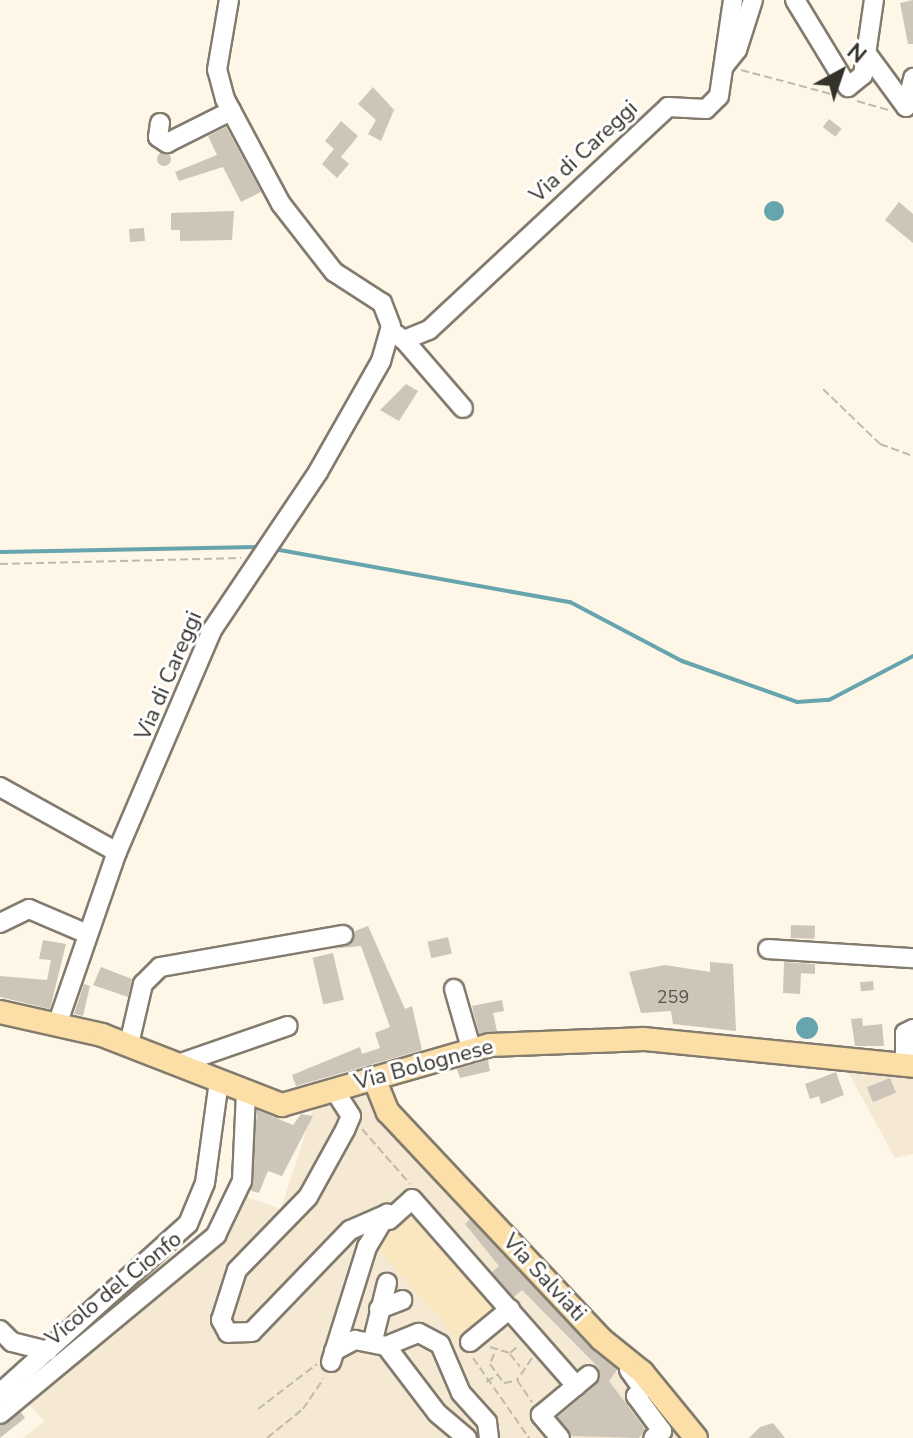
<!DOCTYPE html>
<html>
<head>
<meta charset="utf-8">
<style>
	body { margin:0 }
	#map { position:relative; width:913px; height:1438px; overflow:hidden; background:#fef6e7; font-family:"Nunito Sans",sans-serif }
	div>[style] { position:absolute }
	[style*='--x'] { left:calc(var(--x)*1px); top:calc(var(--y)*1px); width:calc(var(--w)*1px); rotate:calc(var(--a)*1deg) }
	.built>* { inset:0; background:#f5e9d4 }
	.green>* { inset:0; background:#fae6bf; transform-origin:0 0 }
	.water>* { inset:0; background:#66a5ad }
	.round { border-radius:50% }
	.stream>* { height:4px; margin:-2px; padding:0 2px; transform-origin:2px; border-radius:2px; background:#66a5ad }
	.building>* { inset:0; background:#cdc5b7; transform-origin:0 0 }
	.path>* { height:2px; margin-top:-1px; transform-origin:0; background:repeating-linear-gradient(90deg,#c0b9ad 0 8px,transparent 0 12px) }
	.roads { filter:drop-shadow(2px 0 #827b6e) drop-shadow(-2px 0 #827b6e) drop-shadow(0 2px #827b6e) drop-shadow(0 -2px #827b6e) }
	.minor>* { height:18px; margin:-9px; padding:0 9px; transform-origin:9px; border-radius:9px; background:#fff }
	.major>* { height:22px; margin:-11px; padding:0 11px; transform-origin:11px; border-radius:11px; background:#fbdfa7 }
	span { translate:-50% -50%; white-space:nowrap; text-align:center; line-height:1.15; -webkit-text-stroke:6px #fff; paint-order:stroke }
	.number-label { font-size:18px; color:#5b574f }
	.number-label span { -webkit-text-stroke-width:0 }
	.street-label { font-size:22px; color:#35322c }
	.north { position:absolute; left:801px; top:32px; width:80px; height:80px; -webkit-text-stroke:6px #fff; paint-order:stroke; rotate:40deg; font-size:22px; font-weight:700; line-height:32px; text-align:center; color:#35322c }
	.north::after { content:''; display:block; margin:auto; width:28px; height:36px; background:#35322c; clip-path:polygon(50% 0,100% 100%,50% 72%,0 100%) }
</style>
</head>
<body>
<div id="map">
	<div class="built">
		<div style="clip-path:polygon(847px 1070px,913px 1079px,913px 1154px,895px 1158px)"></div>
		<div style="clip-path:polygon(367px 1085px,486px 1227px,622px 1371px,629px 1365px,687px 1438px,23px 1438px,45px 1421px,25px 1401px,218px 1239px,244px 1196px,281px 1209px,315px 1103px)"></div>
	</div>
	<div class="green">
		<div style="left:416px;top:1208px;width:133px;height:55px;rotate:49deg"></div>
	</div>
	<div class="water">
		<div class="round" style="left:764px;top:201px;width:20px;height:20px"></div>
		<div class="round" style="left:796px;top:1017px;width:22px;height:22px"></div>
	</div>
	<div class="stream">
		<div style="--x:274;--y:549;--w:301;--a:10.2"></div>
		<div style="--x:570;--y:602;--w:127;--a:27.8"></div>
		<div style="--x:682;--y:661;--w:122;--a:19.6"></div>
		<div style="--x:797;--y:702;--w:32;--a:-4"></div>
		<div style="--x:829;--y:700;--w:95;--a:-27.6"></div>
		<div style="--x:0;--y:552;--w:261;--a:-1.1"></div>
	</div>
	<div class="building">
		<div style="clip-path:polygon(913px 0,913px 44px,908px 44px,900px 3px)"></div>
		<div style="clip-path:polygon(373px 87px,394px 110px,381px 141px,368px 134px,376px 120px,358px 104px)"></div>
		<div style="left:829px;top:119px;width:16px;height:10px;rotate:38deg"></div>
		<div style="clip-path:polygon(341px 121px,358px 136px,341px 157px,349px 164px,337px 178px,322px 164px,334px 149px,325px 141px)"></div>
		<div style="clip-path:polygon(226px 127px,261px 192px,241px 202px,223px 167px,179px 181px,175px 172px,217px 155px,208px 136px)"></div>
		<div class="round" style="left:157px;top:152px;width:14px;height:14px"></div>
		<div style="clip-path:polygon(899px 202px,913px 214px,913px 243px,885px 220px)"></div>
		<div style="clip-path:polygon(234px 211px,232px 240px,180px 241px,180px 230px,171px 230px,171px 213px)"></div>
		<div style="left:144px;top:228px;width:13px;height:15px;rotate:86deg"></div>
		<div style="clip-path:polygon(406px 384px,418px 391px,399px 421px,380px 410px)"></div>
		<div style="left:791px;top:925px;width:24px;height:13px;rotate:2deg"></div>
		<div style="clip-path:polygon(368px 926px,405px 1009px,412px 1006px,422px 1050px,296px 1086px,292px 1075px,360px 1047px,362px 1054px,380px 1048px,375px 1033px,390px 1027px,361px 946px,333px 949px,350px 945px,355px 931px)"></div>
		<div style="left:448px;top:937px;width:17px;height:21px;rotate:77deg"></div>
		<div style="clip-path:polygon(43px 940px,66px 944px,50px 1009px,0 997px,0 976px,47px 980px,51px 960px,39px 959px)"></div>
		<div style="left:333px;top:953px;width:48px;height:21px;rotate:77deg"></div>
		<div style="clip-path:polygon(710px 962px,733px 964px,736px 1031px,673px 1024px,671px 1011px,641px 1013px,629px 972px,665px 965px,710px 972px)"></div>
		<div style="clip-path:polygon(784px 962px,815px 964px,815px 974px,801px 973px,800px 994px,783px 993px)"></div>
		<div style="clip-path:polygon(101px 967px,132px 979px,128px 997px,93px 985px)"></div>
		<div style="left:873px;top:981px;width:9px;height:13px;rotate:84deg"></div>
		<div style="clip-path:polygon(84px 984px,90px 986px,83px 1016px,74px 1014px)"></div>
		<div style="clip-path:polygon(502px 1000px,504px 1011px,493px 1013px,497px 1031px,479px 1034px,472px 1006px)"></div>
		<div style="clip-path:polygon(862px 1018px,863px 1026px,882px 1024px,884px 1046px,855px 1046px,851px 1019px)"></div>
		<div style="clip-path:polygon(488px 1060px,490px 1071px,460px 1078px,457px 1069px)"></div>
		<div style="clip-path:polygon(836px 1072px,844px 1095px,821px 1104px,819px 1096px,810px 1099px,805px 1084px)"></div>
		<div style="left:890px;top:1078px;width:16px;height:25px;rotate:68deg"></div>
		<div style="clip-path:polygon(257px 1110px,293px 1125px,301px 1114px,313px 1116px,282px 1176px,268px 1171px,259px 1193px,251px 1191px)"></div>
		<div style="clip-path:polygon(470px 1219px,617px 1370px,609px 1381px,645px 1429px,639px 1438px,572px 1436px,558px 1417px,597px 1384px,599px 1368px,522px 1290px,514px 1297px,492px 1272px,499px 1266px,465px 1224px)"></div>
		<div style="clip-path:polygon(21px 1412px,25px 1418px,0 1438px,0 1426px)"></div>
		<div style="clip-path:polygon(773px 1423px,785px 1438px,749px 1438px,760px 1427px)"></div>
	</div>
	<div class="path">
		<div style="--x:741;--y:70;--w:97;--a:14.9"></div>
		<div style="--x:857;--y:101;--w:33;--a:16"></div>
		<div style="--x:823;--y:389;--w:79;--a:44"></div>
		<div style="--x:880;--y:444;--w:35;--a:20"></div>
		<div style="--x:0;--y:564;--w:241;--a:-1.4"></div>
		<div style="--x:362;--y:1129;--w:73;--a:48.9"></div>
		<div style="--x:490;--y:1347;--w:21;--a:17"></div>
		<div style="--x:510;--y:1353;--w:11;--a:-41"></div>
		<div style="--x:494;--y:1354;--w:11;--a:112"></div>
		<div style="--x:490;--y:1364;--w:24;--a:54"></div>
		<div style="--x:504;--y:1383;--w:11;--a:-10"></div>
		<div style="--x:510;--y:1354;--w:16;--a:52"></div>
		<div style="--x:473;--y:1358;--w:98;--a:55"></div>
		<div style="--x:532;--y:1358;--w:27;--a:124"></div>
		<div style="--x:517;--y:1380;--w:27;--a:56"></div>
		<div style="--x:486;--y:1382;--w:13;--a:-32"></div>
		<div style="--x:258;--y:1409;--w:74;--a:-37.3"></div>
		<div style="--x:267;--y:1438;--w:46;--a:-38.9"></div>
		<div style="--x:303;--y:1409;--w:37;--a:-56"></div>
	</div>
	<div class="roads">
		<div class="minor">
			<div style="--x:795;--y:0;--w:102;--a:58.7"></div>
			<div style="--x:848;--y:87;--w:19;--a:-39"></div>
			<div style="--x:863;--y:75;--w:76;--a:-81.7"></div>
			<div style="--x:865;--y:51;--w:69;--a:53.8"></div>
			<div style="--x:906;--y:107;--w:30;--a:-76"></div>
			<div style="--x:724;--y:66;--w:21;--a:-51"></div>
			<div style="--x:737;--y:50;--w:52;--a:-72.3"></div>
			<div style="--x:160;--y:123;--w:14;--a:98"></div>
			<div style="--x:158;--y:137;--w:11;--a:34"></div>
			<div style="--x:167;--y:143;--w:72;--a:-26.6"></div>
			<div style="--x:390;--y:330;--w:17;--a:36"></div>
			<div style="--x:404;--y:340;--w:27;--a:-22"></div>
			<div style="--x:429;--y:330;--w:327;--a:-43"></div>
			<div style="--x:668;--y:107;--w:38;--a:3"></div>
			<div style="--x:706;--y:109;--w:18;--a:-45"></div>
			<div style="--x:719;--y:96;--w:97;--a:-81.7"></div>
			<div style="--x:404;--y:340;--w:90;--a:49.1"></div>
			<div style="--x:0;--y:787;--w:134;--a:29.1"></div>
			<div style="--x:0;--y:923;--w:32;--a:-26"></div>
			<div style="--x:29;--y:909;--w:61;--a:23.2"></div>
			<div style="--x:768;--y:949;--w:145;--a:3.6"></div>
			<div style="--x:454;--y:989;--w:61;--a:73.9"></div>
			<div style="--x:58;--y:1022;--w:180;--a:-70.9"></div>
			<div style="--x:117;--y:852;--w:241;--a:-66.8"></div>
			<div style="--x:212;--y:630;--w:190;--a:-56.1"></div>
			<div style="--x:318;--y:472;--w:128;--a:-60.4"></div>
			<div style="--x:381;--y:361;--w:36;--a:-74"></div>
			<div style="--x:391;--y:326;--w:25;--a:-111"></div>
			<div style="--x:382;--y:303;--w:57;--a:-147.1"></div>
			<div style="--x:334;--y:272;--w:86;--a:-127.9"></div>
			<div style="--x:281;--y:204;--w:119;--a:-118.1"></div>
			<div style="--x:225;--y:99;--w:30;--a:-105"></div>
			<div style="--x:217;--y:70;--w:71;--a:-80.3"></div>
			<div style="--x:129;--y:1044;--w:62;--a:-76.9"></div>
			<div style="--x:143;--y:984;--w:24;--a:-45"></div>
			<div style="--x:160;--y:967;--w:186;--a:-9.9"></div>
			<div style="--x:905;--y:1056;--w:23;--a:-90"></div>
			<div style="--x:905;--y:1033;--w:9;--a:-27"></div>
			<div style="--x:178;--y:1064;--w:116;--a:-19.1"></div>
			<div style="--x:389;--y:1220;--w:31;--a:-42"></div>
			<div style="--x:412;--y:1199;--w:249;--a:48.7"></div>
			<div style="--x:379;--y:1309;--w:25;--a:-21"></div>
			<div style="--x:0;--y:1330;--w:17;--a:45"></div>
			<div style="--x:12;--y:1342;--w:37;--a:14"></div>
			<div style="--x:373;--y:1340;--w:59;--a:-76.2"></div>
			<div style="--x:470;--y:1342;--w:52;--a:-39.5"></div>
			<div style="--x:386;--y:1346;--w:35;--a:-22"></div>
			<div style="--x:419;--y:1333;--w:24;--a:28"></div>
			<div style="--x:440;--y:1344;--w:53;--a:66.8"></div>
			<div style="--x:461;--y:1393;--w:39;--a:48"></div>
			<div style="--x:487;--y:1422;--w:16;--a:83"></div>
			<div style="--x:334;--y:1351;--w:24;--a:-28"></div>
			<div style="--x:355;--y:1340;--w:32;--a:11"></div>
			<div style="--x:386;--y:1346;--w:84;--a:52.7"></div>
			<div style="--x:437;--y:1413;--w:39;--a:40"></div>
			<div style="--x:331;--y:1362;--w:121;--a:-72.6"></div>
			<div style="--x:367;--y:1247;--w:39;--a:-59"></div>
			<div style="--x:387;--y:1214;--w:40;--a:156.6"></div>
			<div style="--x:350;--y:1230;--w:141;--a:133.9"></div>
			<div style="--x:252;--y:1332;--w:24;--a:178"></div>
			<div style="--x:228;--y:1333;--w:15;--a:-118"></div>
			<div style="--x:221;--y:1320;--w:52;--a:-72.3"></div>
			<div style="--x:237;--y:1270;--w:102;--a:-45.8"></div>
			<div style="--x:308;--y:1197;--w:77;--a:-61.1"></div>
			<div style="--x:345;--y:1130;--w:15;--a:-67"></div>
			<div style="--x:351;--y:1116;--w:31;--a:-123"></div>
			<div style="--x:629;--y:1370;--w:24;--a:54"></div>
			<div style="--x:643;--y:1389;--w:10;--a:135"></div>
			<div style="--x:636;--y:1396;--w:44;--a:53.4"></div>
			<div style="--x:662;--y:1431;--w:11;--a:142"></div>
			<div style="--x:0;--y:1393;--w:253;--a:-42"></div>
			<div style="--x:188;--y:1224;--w:44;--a:-67.5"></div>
			<div style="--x:205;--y:1183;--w:103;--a:-82.2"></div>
			<div style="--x:0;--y:1414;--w:281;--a:-39.6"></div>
			<div style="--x:216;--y:1235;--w:60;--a:-64.3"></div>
			<div style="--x:242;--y:1181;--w:89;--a:-87.4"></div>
			<div style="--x:560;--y:1438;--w:30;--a:-130"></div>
			<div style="--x:541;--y:1415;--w:62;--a:-39.8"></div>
		</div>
		<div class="major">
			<div style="--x:0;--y:1012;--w:105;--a:12.7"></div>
			<div style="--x:102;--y:1035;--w:193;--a:21.3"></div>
			<div style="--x:282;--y:1105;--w:216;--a:-16.1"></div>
			<div style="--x:490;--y:1045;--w:154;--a:-2.2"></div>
			<div style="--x:644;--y:1039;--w:270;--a:5.7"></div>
			<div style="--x:374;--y:1078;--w:37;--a:68"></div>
			<div style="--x:388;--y:1112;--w:311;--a:46.8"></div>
			<div style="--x:601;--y:1339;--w:53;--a:38.8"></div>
			<div style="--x:642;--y:1372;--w:85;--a:50.7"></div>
		</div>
	</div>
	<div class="number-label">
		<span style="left:673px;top:997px">259</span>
	</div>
	<div class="street-label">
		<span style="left:584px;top:152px;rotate:-43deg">Via di Careggi</span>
		<span style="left:169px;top:676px;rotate:-67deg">Via di Careggi</span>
		<span style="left:424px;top:1065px;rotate:-15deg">Via Bolognese</span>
		<span style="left:544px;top:1278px;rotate:47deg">Via Salviati</span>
		<span style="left:114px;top:1289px;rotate:-39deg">Vicolo del Cionfo</span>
	</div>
	<div class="north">N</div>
</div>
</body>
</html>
